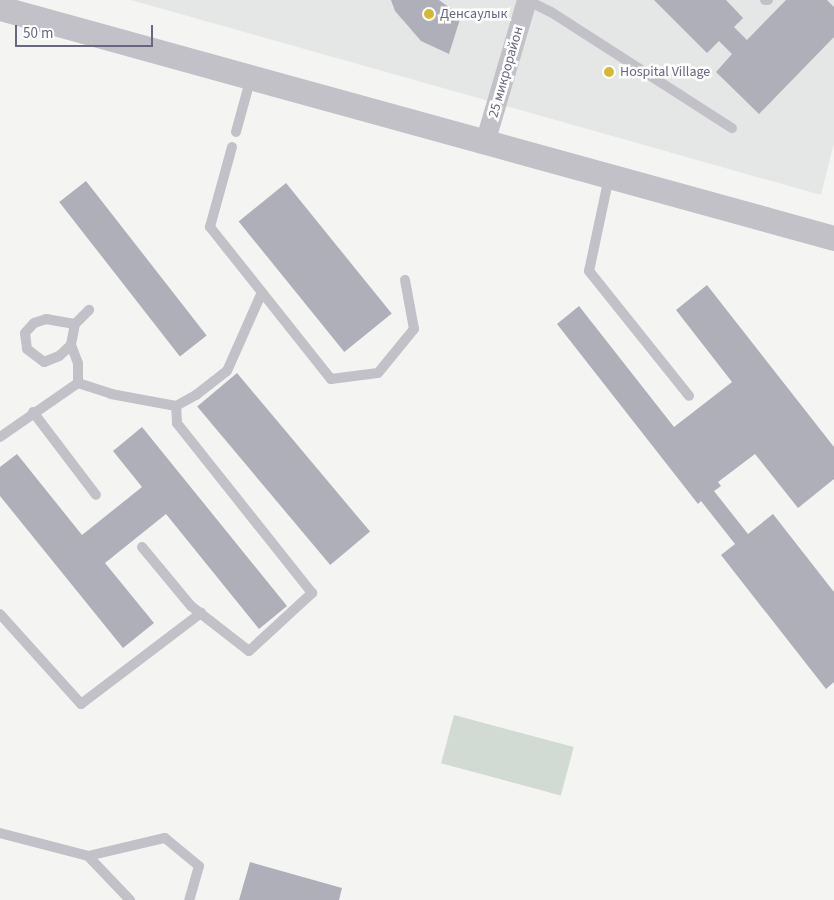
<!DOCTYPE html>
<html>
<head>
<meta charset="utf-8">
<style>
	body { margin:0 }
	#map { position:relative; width:834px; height:900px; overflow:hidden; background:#f4f5f2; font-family:"Source Sans 3",sans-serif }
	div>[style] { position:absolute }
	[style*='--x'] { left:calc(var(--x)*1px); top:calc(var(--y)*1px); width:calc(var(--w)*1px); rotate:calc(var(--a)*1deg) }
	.built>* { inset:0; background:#e5e6e6 }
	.green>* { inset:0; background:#d2dad4; transform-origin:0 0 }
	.building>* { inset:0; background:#afafb9; transform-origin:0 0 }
	.service>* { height:10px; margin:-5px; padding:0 5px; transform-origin:5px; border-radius:5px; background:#c2c1c8 }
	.minor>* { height:20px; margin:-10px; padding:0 10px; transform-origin:10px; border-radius:10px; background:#c2c1c8 }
	.tertiary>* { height:25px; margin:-12.5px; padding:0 12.5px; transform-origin:12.5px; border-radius:12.5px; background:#c2c1c8 }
	.dots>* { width:14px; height:14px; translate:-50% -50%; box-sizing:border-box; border:2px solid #fff; border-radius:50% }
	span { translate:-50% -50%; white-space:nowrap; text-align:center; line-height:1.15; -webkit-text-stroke:5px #fff; paint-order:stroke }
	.poi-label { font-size:14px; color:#686781 }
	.left { translate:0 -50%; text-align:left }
	.street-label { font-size:14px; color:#686781 }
	.scale { position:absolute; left:15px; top:25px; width:138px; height:22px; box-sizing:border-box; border:2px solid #686781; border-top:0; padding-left:6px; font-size:15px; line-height:18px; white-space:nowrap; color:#686781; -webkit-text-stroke:4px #fff; paint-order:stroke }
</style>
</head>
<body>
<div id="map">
	<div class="built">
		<div style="clip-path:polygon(131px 0,834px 0,834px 143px,821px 195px)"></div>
	</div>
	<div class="green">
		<div style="left:454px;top:715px;width:124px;height:50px;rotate:15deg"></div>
	</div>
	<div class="building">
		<div style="clip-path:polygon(391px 0,439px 0,461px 16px,449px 54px,421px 41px,395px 11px)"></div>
		<div style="clip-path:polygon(654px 0,726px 0,743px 18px,734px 27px,747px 40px,786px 0,827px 0,834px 7px,834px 37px,759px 114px,716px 72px,732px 54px,719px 41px,707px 53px)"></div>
		<div style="left:86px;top:181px;width:196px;height:34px;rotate:52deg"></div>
		<div style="left:286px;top:183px;width:168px;height:61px;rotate:51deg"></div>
		<div style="clip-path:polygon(707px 285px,834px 447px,834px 479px,798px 508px,755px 454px,718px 482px,721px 486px,714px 491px,748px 534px,773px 514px,834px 592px,834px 682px,826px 689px,721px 555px,735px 544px,701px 501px,698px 504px,557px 324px,579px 306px,674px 427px,732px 382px,676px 310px)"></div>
		<div style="left:237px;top:373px;width:207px;height:52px;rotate:50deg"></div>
		<div style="clip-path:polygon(142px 427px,287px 606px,259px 629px,166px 514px,105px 563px,154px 623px,123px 648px,0 496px,0 467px,17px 454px,82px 535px,142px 487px,113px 451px)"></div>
		<div style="clip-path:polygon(250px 862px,342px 888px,339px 900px,239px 900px)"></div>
	</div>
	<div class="service">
		<div style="--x:527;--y:0;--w:27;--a:27"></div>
		<div style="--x:551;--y:12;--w:215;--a:32.7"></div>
		<div style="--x:765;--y:0;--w:3;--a:0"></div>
		<div style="--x:236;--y:132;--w:57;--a:-74.7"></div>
		<div style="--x:232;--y:147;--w:83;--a:105.4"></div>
		<div style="--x:210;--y:227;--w:194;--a:51.5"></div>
		<div style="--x:331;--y:379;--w:47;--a:-7.3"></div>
		<div style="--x:378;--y:373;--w:57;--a:-50.7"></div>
		<div style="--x:414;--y:329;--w:50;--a:-100.4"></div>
		<div style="--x:609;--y:177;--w:96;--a:102"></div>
		<div style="--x:589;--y:271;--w:160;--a:51.3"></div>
		<div style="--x:75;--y:324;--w:21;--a:101"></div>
		<div style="--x:71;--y:345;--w:16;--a:137"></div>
		<div style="--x:59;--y:356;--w:16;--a:158"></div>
		<div style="--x:44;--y:362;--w:21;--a:-143"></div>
		<div style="--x:27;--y:349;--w:16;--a:-97"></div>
		<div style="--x:25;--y:333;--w:13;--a:-48"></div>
		<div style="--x:34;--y:323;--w:13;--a:-18"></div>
		<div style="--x:46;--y:319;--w:29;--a:10"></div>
		<div style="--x:75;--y:324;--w:20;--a:-45"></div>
		<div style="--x:71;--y:345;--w:19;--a:69"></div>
		<div style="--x:78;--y:363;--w:20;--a:90"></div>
		<div style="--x:78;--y:383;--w:35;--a:18"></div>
		<div style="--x:111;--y:394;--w:66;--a:10.5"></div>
		<div style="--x:176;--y:406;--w:23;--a:-29"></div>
		<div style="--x:196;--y:395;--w:39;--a:-38"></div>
		<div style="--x:227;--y:371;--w:86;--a:-66.1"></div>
		<div style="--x:33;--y:412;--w:104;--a:52.8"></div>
		<div style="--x:0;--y:437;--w:95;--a:-34.7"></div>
		<div style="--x:142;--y:547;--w:77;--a:50.3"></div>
		<div style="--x:191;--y:606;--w:73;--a:37.8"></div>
		<div style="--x:249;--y:651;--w:86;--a:-42.6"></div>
		<div style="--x:312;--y:593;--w:217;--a:-128.5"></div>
		<div style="--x:177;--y:423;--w:17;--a:-93"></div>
		<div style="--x:0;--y:614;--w:121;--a:48"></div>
		<div style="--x:81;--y:704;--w:151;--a:-37.2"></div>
		<div style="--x:0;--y:833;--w:91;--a:14.6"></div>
		<div style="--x:88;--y:856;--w:79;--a:-13.2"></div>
		<div style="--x:165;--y:838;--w:44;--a:39.5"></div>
		<div style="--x:199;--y:866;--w:35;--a:106"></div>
		<div style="--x:88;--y:856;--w:61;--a:46.3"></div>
	</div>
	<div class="minor">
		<div style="--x:485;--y:143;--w:149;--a:-73.6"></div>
	</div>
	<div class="tertiary">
		<div style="--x:0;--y:8;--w:865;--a:15.42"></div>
	</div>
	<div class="dots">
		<div style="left:429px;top:14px;background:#d5b933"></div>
		<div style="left:609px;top:72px;background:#d5b933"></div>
	</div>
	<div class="poi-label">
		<span class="left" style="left:440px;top:14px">Денсаулык</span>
		<span class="left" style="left:620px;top:72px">Hospital Village</span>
	</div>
	<div class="street-label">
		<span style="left:506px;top:72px;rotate:-74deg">25 микрорайон</span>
	</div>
	<div class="scale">50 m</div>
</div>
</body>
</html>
